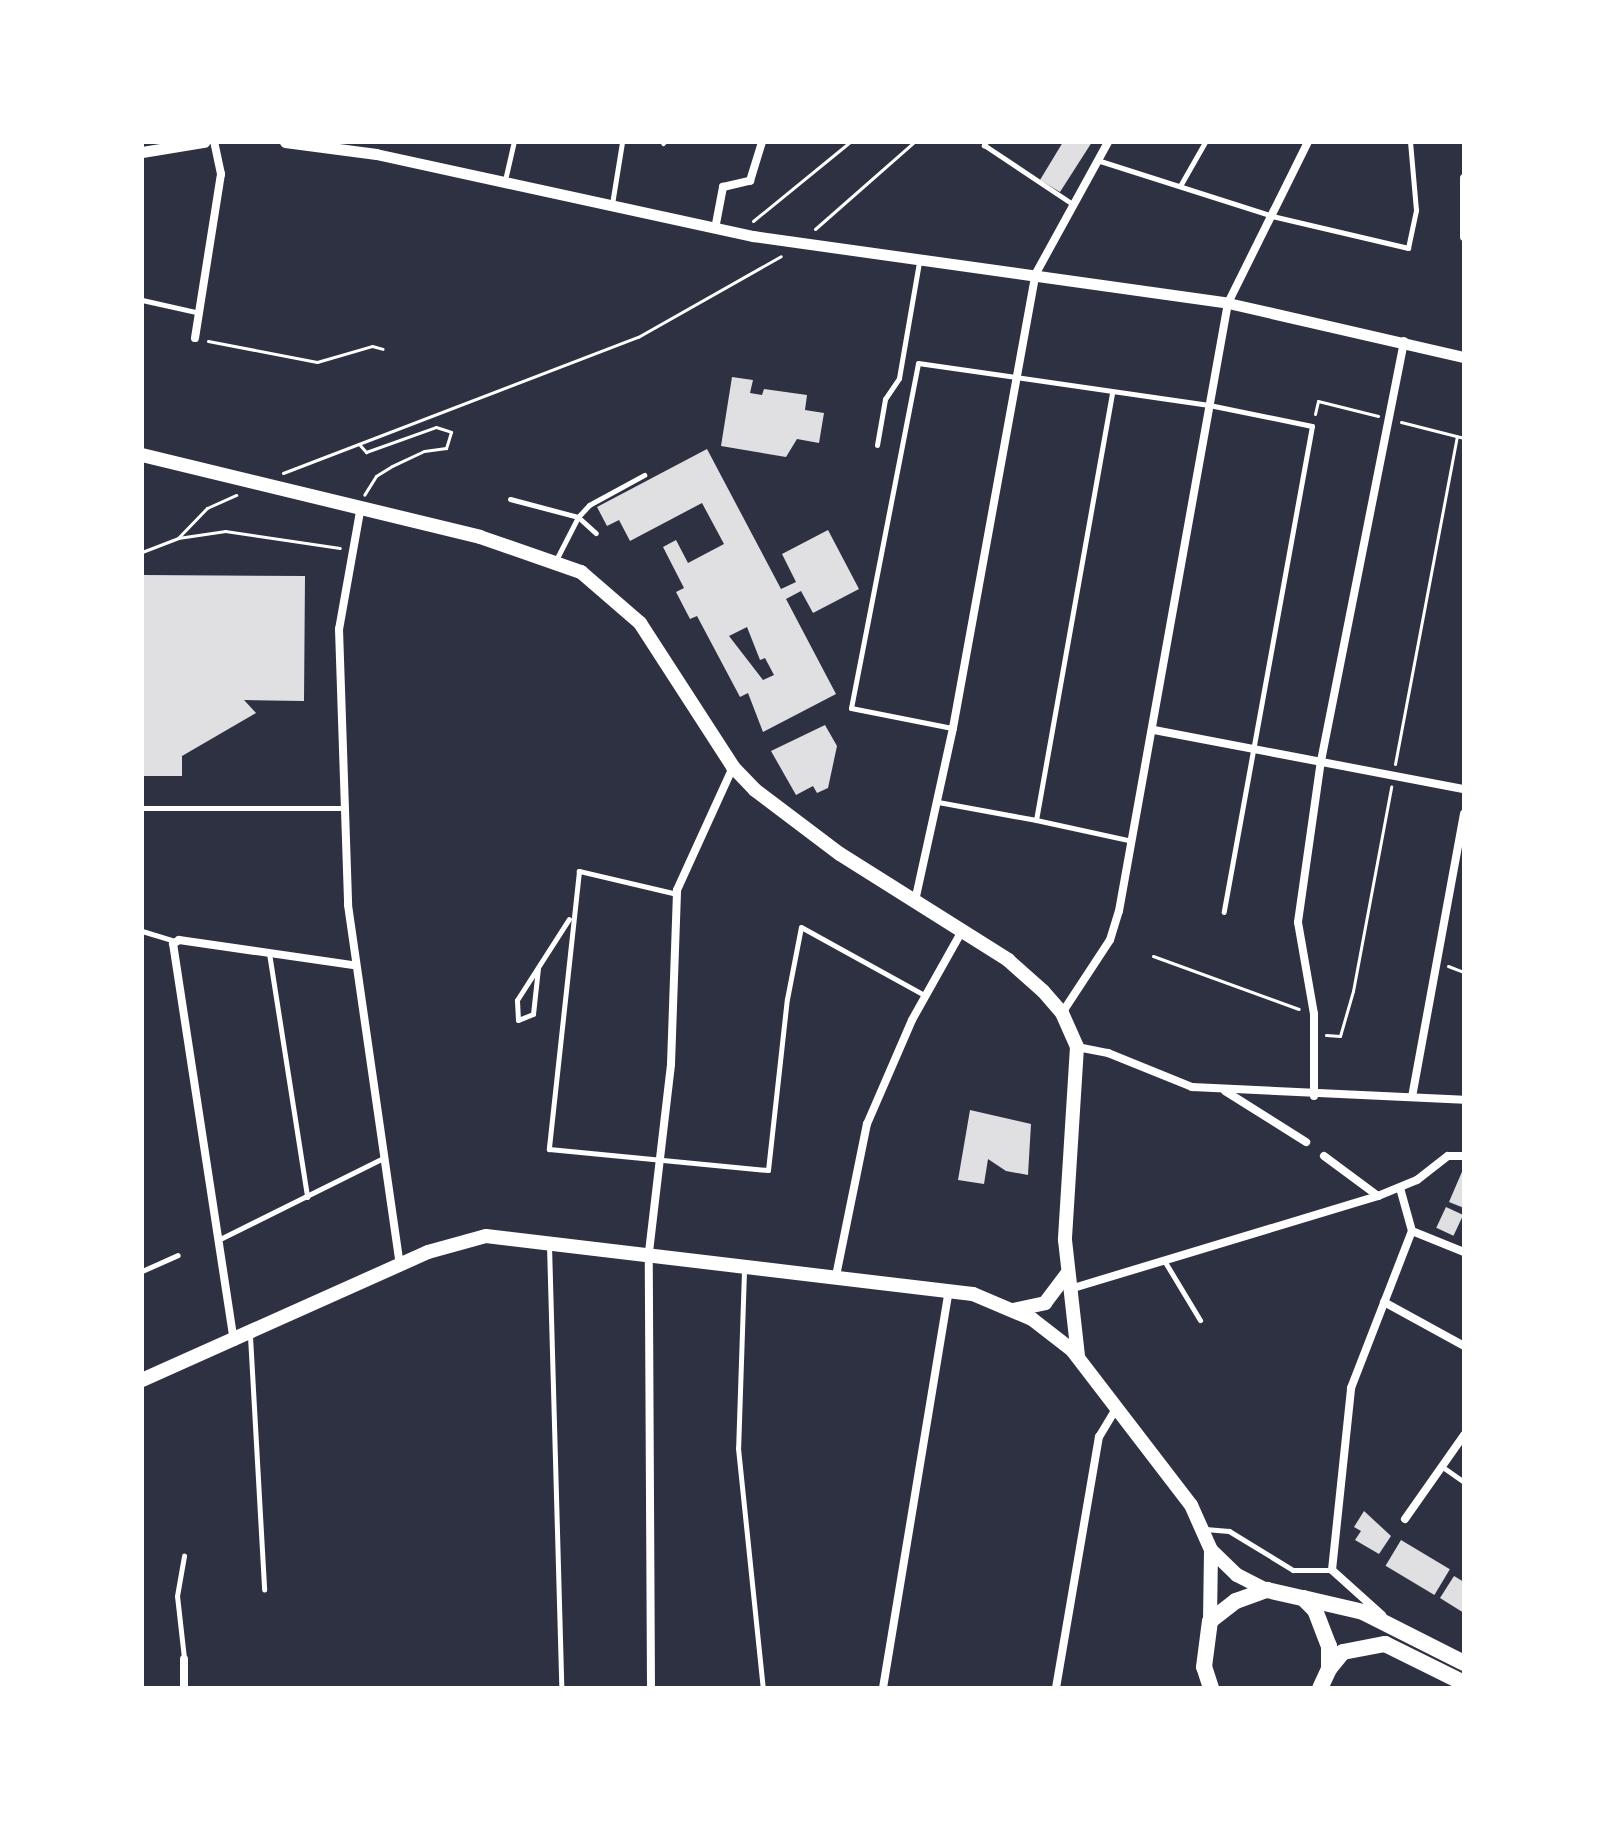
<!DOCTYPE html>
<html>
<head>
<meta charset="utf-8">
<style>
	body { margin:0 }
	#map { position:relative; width:1606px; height:1830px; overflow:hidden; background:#2d3142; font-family:"Golos Text",sans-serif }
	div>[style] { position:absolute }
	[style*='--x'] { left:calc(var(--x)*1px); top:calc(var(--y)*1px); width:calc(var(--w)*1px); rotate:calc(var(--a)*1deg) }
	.building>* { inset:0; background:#e0e0e3; transform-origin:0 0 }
	.path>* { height:3px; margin:-1.5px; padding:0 1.5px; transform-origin:1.5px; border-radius:1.5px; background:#fff }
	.service>* { height:5px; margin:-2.5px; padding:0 2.5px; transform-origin:2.5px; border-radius:2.5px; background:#fff }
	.minor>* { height:8px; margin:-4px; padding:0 4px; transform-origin:4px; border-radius:4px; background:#fff }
	.tertiary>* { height:11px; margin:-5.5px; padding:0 5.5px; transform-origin:5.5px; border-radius:5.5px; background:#fff }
	.secondary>* { height:14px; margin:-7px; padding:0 7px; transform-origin:7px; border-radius:7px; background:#fff }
	.primary>* { height:14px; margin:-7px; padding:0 7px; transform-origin:7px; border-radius:7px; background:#fff }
	.trunk>* { height:16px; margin:-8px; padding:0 8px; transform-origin:8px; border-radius:8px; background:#fff }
	span { translate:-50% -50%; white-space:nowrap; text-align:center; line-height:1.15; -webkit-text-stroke:6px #fff; paint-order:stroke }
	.frame { position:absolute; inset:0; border:144px solid #fff; pointer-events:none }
</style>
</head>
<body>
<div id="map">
	<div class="building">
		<div style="clip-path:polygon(1063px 142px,1092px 142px,1060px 192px,1040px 180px)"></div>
		<div style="clip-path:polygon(732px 377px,753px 380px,750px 393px,762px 395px,764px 389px,807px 395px,805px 410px,824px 413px,819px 443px,797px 439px,786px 457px,721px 446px)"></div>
		<div style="clip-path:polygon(evenodd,707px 449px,781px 589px,796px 582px,782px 554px,828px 530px,859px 589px,813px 613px,801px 591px,786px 599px,836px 694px,763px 732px,748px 693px,740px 697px,697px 616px,690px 619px,676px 592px,684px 588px,663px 547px,676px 540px,688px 563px,724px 544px,702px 503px,630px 541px,619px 520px,607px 526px,597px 507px,707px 449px,747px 627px,760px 660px,765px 658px,774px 675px,763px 680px,729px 636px,747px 627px)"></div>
		<div style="clip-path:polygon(142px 575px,305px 576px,304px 701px,244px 700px,256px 713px,182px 756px,182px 776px,142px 776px)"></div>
		<div style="clip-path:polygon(825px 725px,837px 746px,828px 788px,817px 793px,813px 786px,796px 795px,771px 751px)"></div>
		<div style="clip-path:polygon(970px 1110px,1031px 1124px,1028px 1175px,1006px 1171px,988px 1159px,984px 1184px,958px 1180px)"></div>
		<div style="clip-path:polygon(1464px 1167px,1464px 1208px,1449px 1202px)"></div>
		<div style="left:1446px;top:1207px;width:19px;height:23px;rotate:25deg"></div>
		<div style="clip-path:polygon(1364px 1511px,1391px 1536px,1379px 1554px,1355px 1540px,1361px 1531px,1354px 1527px)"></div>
		<div style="left:1401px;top:1540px;width:57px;height:30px;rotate:31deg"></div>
		<div style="clip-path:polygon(1454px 1576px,1464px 1582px,1464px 1613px,1440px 1598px)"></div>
	</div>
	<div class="path">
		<div style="--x:753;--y:221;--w:125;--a:-39.2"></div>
		<div style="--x:815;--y:229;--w:132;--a:-41.3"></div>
		<div style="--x:208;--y:341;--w:111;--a:10.9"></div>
		<div style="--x:317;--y:362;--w:57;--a:-16.2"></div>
		<div style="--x:372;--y:346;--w:11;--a:15"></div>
		<div style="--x:1315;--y:414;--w:13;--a:-77"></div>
		<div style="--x:1318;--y:401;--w:62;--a:14"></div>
		<div style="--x:1401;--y:422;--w:65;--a:14.3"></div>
		<div style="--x:359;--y:444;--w:11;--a:49"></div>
		<div style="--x:366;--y:452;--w:74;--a:-19.7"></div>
		<div style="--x:436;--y:427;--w:16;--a:18"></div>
		<div style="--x:451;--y:432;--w:17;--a:107"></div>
		<div style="--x:446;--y:448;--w:22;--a:172"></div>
		<div style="--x:424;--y:451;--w:35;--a:155"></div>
		<div style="--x:392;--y:466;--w:19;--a:148"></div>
		<div style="--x:376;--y:476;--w:22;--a:122"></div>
		<div style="--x:283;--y:473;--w:380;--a:-21"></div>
		<div style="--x:638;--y:337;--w:164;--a:-29.5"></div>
		<div style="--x:178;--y:538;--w:48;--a:-8.5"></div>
		<div style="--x:225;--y:531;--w:116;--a:8.4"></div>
		<div style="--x:142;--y:552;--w:39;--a:-21"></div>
		<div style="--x:178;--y:538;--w:42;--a:-46"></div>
		<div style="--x:207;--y:508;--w:32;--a:-24"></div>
		<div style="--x:1395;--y:764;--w:333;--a:-79.3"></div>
		<div style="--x:1153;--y:956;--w:155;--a:20"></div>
		<div style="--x:1448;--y:966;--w:17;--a:21"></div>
		<div style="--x:1326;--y:1035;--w:14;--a:4"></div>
		<div style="--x:1340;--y:1036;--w:47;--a:-73.9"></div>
		<div style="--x:1353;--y:991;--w:208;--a:-79.4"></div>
	</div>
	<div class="service">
		<div style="--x:986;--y:142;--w:4;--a:124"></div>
		<div style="--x:984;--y:145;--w:105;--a:33.7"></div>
		<div style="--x:663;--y:143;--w:1;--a:-45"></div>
		<div style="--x:1097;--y:160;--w:184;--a:17.7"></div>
		<div style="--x:1272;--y:216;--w:140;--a:13.2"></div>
		<div style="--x:1408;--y:248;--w:39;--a:-78"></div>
		<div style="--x:1416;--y:210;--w:68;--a:-95"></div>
		<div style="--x:505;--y:180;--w:39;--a:-77"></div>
		<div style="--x:1180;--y:186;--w:51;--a:-60.4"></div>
		<div style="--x:612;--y:204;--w:63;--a:-80.8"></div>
		<div style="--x:142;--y:300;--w:59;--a:12.6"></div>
		<div style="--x:877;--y:445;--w:47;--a:-80.1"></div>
		<div style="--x:885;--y:399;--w:25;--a:-56"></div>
		<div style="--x:899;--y:378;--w:118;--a:-80.2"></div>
		<div style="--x:510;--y:499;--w:70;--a:14.8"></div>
		<div style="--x:578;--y:517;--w:16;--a:-47"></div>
		<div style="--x:589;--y:505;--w:63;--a:-28.6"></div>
		<div style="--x:556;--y:560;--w:48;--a:-62.9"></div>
		<div style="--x:578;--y:517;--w:24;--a:42"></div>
		<div style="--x:952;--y:728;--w:103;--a:-168.8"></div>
		<div style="--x:851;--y:708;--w:351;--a:-79"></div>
		<div style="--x:918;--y:363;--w:294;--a:8.2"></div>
		<div style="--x:1209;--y:405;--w:105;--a:11.5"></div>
		<div style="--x:1312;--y:426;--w:494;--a:100.3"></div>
		<div style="--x:938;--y:802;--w:100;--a:10.4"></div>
		<div style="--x:1036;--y:820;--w:434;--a:-79.9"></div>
		<div style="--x:142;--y:808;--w:202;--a:0"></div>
		<div style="--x:1036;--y:820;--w:98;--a:12.3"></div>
		<div style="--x:677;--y:894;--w:101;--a:-166.8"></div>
		<div style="--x:579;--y:871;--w:280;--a:96.2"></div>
		<div style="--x:549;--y:1149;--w:220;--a:5.5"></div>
		<div style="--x:768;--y:1170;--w:172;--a:-83.7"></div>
		<div style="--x:787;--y:999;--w:73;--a:-79"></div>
		<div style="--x:801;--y:927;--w:141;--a:28.9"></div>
		<div style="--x:142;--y:931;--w:34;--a:17"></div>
		<div style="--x:269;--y:953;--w:247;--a:81.1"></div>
		<div style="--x:538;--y:968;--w:46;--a:96.2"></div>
		<div style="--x:533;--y:1014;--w:16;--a:158"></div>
		<div style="--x:518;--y:1020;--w:20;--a:-93"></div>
		<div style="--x:517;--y:1000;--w:96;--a:-57.3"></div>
		<div style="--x:220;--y:1239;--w:180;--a:-26.4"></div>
		<div style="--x:549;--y:1245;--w:443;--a:88.4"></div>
		<div style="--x:1165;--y:1262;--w:68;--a:58.9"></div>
		<div style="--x:142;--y:1271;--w:39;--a:-24"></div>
		<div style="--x:744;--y:1271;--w:177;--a:91.9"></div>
		<div style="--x:738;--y:1448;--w:241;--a:84.1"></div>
		<div style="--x:250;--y:1336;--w:254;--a:86.8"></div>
		<div style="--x:1444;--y:1468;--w:24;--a:35"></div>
		<div style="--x:1205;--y:1529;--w:24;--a:5"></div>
		<div style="--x:1229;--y:1531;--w:75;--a:31.4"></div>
		<div style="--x:1293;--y:1570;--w:39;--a:0"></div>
		<div style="--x:184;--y:1658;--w:62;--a:-96.4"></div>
		<div style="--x:177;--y:1596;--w:41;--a:-80.1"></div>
	</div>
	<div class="minor">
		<div style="--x:1464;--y:178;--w:59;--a:90"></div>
		<div style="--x:715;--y:229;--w:43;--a:-79.2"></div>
		<div style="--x:723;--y:187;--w:28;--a:-13"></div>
		<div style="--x:750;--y:181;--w:41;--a:-72.9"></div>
		<div style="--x:195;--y:338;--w:166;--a:-81"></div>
		<div style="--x:221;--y:174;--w:33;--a:-102"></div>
		<div style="--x:361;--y:506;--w:125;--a:100.1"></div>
		<div style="--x:339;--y:629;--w:276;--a:88.1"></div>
		<div style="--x:348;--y:905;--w:364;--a:81.8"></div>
		<div style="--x:1154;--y:730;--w:316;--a:10.8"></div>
		<div style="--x:915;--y:901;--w:177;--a:-77.6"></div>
		<div style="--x:953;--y:728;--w:460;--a:-79.7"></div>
		<div style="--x:1035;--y:275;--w:152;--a:-61.2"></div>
		<div style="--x:1062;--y:1013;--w:87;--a:-56.7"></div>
		<div style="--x:1110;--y:940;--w:30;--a:-73"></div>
		<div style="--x:1119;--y:911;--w:618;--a:-79.84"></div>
		<div style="--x:1228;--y:303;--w:180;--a:-63.6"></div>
		<div style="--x:1077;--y:1047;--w:32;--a:11"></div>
		<div style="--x:1108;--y:1053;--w:91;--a:22"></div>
		<div style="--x:1192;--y:1087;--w:272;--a:2.7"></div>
		<div style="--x:1225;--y:1091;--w:96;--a:32.2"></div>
		<div style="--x:1314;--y:1096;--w:82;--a:-90"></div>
		<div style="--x:1314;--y:1014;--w:93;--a:-99.9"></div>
		<div style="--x:1298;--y:922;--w:163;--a:-81.9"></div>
		<div style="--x:1321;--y:761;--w:428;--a:-78.8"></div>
		<div style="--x:1412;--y:1097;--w:288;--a:-79.6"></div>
		<div style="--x:1324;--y:1156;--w:67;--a:36.5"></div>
		<div style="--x:1412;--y:1231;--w:56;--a:22"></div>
		<div style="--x:836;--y:1276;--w:155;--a:-78.5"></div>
		<div style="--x:867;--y:1124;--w:113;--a:-66.6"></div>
		<div style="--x:912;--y:1020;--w:102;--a:-60.7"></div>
		<div style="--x:1070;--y:1289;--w:322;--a:-16.8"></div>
		<div style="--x:1378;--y:1196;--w:42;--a:-22.3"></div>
		<div style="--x:1417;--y:1180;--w:39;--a:-38"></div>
		<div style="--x:1448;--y:1156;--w:16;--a:0"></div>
		<div style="--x:1384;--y:1302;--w:91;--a:28.8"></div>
		<div style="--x:234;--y:1342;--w:403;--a:-98.7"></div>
		<div style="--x:173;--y:944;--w:7;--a:-34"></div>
		<div style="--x:179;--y:940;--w:176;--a:8.2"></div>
		<div style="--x:1405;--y:1519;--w:103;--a:-54.9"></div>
		<div style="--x:1382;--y:1615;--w:67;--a:-138"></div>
		<div style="--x:1332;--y:1570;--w:183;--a:-84"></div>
		<div style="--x:1351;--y:1388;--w:168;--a:-68.8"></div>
		<div style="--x:1412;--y:1231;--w:45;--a:-105.6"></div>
		<div style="--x:184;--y:1659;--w:29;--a:90"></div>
		<div style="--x:651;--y:1688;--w:436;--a:-90.3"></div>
		<div style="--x:649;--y:1252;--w:189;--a:-83.3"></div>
		<div style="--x:671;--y:1064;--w:174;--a:-88"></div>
		<div style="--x:677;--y:890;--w:135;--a:-65.5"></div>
		<div style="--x:883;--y:1688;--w:403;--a:-80.6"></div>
		<div style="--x:1056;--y:1688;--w:255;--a:-80.3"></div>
		<div style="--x:1099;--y:1437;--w:33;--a:-59"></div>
	</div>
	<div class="tertiary">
		<div style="--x:285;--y:142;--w:92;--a:7.5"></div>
		<div style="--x:376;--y:154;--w:386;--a:12.3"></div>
		<div style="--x:753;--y:236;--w:480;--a:8"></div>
		<div style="--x:1228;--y:303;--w:242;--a:12.9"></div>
		<div style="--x:142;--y:152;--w:63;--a:-9.2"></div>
	</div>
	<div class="secondary">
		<div style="--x:142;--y:455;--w:348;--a:13.6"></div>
		<div style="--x:480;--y:537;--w:107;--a:19.1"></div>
		<div style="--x:581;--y:572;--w:78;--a:40.8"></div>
		<div style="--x:640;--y:623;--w:171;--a:57.1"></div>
		<div style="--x:733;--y:767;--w:32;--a:46"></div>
		<div style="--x:755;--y:790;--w:106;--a:37"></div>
		<div style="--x:840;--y:854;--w:199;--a:32.2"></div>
		<div style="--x:1008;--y:960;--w:47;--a:41.5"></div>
		<div style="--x:1043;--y:991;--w:29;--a:49"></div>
		<div style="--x:1062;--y:1013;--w:37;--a:66"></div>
		<div style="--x:1077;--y:1047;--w:193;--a:93.6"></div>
		<div style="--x:1065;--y:1240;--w:117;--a:83.6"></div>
		<div style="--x:1013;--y:1310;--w:33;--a:-12"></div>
		<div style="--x:1045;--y:1303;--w:36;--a:-53"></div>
	</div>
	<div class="primary">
		<div style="--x:142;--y:1380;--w:313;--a:-24.1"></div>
		<div style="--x:428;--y:1252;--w:60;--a:-15.4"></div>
		<div style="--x:486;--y:1236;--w:490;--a:6.8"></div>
		<div style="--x:973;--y:1294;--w:64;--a:23"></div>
		<div style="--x:1032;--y:1319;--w:51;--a:37.8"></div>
		<div style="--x:1072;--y:1350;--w:195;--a:52.5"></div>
		<div style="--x:1191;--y:1505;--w:49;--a:66"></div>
		<div style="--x:1211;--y:1550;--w:71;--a:90.8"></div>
		<div style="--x:1211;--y:1550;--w:36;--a:44"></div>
		<div style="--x:1237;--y:1575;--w:34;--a:27"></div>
	</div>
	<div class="trunk">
		<div style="--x:1303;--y:1598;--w:62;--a:13.1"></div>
		<div style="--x:1363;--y:1612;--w:113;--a:26.8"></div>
		<div style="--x:1329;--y:1669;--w:22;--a:-51"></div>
		<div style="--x:1343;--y:1652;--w:43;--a:-10.8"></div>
		<div style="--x:1385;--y:1644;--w:88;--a:26.3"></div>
		<div style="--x:1211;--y:1688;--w:22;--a:-108"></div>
		<div style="--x:1204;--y:1667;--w:46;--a:-82.6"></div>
		<div style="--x:1210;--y:1621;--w:33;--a:-38"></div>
		<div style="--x:1236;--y:1601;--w:33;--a:-20"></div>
		<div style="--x:1267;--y:1590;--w:37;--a:13"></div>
		<div style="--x:1303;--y:1598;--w:17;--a:45"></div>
		<div style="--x:1315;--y:1610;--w:39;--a:69"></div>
		<div style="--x:1329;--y:1646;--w:23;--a:90"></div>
		<div style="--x:1329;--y:1669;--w:21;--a:115"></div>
	</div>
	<div class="frame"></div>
</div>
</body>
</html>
